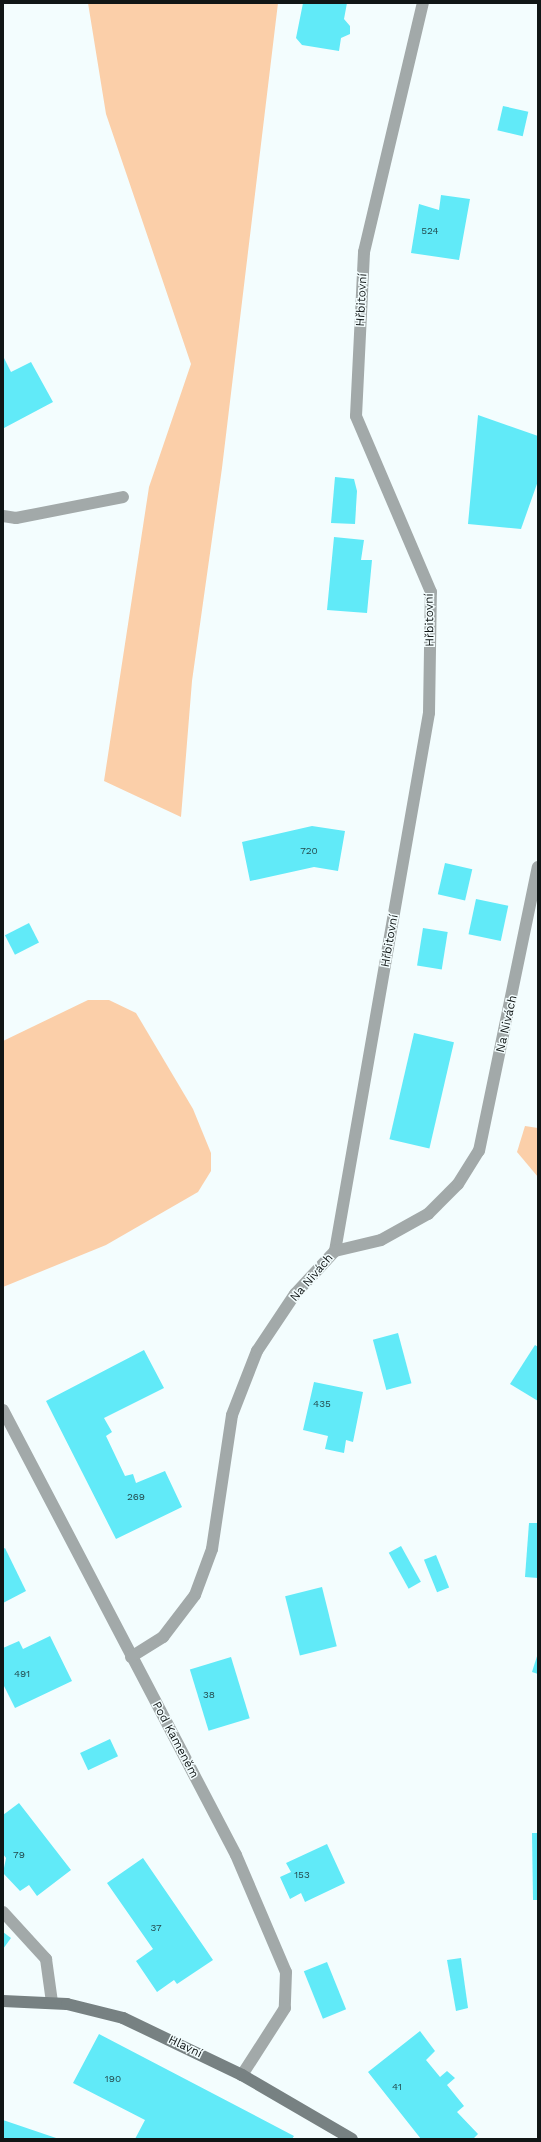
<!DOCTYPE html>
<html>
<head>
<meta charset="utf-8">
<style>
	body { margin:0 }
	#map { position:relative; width:541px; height:2142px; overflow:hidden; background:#f3fdfe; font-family:"Work Sans",sans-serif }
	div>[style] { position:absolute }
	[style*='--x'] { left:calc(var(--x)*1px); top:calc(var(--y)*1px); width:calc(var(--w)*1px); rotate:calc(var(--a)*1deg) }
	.green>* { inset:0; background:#fbcfa9 }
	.building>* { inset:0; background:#61eaf8; transform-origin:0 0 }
	.street>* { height:12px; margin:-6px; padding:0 6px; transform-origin:6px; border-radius:6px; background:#a2a9a9 }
	.secondary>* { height:12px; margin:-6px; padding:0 6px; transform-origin:6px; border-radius:6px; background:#778182 }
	span { translate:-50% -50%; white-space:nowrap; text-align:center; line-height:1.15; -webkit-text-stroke:3px #f3fdfe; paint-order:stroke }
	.number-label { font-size:10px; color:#244b4e }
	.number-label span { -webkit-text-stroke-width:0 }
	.street-label { font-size:12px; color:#101616 }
	.frame { position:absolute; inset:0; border:4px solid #101616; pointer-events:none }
</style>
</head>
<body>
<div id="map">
	<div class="green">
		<div style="clip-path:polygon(88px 3px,278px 3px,222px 468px,192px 681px,181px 817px,104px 781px,149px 487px,191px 364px,106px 114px)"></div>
		<div style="clip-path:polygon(88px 1000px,109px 1000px,136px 1013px,193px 1109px,211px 1153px,211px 1171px,198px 1192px,106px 1245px,3px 1287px,3px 1041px)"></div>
		<div style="clip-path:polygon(525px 1126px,538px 1128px,538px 1177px,517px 1152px)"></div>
	</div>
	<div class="building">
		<div style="clip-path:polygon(303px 3px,347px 3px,344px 19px,350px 26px,350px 34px,341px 38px,339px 51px,302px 45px,296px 38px)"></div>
		<div style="left:503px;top:106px;width:26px;height:25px;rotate:13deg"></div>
		<div style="clip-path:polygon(441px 195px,470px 199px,459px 260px,411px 253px,419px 204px,439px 210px)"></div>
		<div style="clip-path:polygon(3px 356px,11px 372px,31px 362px,53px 402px,4px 428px)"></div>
		<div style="clip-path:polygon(478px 415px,538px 436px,538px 481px,521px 529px,468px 524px)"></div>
		<div style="clip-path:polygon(335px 477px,354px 479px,357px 491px,355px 524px,331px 523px)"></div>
		<div style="clip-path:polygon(334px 537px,364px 540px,361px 560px,372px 560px,367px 613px,327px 610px)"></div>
		<div style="clip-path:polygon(312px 826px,345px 831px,338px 871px,314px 867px,250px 881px,242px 842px)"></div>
		<div style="left:445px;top:863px;width:28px;height:32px;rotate:13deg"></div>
		<div style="left:476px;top:899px;width:33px;height:36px;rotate:12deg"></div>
		<div style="left:29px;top:923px;width:22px;height:27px;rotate:63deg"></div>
		<div style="left:423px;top:928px;width:25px;height:38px;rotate:9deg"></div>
		<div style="left:414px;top:1033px;width:41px;height:109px;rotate:13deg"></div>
		<div style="left:398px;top:1333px;width:52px;height:26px;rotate:75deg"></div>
		<div style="clip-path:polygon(535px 1345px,538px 1347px,538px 1401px,510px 1384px)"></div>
		<div style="clip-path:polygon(144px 1350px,164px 1388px,104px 1418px,112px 1432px,106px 1436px,125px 1476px,133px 1474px,136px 1483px,165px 1471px,182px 1507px,116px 1539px,46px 1401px)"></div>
		<div style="clip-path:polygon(314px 1382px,363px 1392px,353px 1442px,346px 1440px,344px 1453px,325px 1449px,328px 1436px,303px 1430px)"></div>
		<div style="clip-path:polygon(529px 1523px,538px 1523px,538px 1578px,525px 1577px)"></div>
		<div style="left:401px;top:1546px;width:41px;height:14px;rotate:61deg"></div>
		<div style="clip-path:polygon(5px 1548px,26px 1591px,3px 1603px,3px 1549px)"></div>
		<div style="left:436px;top:1555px;width:35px;height:13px;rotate:68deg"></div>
		<div style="left:322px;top:1587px;width:61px;height:38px;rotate:76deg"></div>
		<div style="clip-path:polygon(50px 1636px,72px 1681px,15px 1708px,3px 1684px,3px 1648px,19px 1641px,23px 1649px)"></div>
		<div style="clip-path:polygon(538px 1653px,538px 1674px,532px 1672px)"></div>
		<div style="left:231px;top:1657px;width:64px;height:43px;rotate:73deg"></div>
		<div style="left:110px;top:1739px;width:19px;height:33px;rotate:65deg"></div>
		<div style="clip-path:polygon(19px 1803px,71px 1870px,37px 1896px,29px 1885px,20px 1891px,3px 1873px,6px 1858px,3px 1854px,3px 1815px)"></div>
		<div style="clip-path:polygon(532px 1833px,538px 1833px,538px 1900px,533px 1900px)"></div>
		<div style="clip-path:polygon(327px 1844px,345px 1883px,305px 1902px,301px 1893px,290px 1899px,280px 1877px,291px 1872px,286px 1863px)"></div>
		<div style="clip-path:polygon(143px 1858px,213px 1960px,177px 1984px,174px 1980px,157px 1992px,136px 1961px,153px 1949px,107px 1883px)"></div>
		<div style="clip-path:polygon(3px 1932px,11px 1938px,3px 1949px)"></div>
		<div style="clip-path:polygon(461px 1958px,468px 2008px,456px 2011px,447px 1960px)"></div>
		<div style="left:327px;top:1962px;width:51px;height:25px;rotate:68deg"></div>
		<div style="clip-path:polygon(420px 2031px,435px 2051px,426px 2060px,440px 2077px,447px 2071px,455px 2078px,447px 2085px,464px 2106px,457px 2112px,478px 2134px,473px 2139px,421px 2139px,368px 2072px)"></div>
		<div style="clip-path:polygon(99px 2034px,294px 2136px,292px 2139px,135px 2139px,145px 2120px,73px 2083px)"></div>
		<div style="clip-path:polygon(3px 2120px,59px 2139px,3px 2139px)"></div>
	</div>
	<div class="street">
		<div style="--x:3;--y:516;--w:13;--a:9"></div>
		<div style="--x:16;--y:518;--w:109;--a:-11.1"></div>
		<div style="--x:335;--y:1251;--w:546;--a:-80.09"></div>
		<div style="--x:429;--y:713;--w:121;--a:-89.1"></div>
		<div style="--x:431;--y:592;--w:191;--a:-113.1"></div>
		<div style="--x:356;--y:416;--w:164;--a:-87.2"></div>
		<div style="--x:364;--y:252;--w:256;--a:-76.7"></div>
		<div style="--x:3;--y:1410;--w:502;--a:62.36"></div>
		<div style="--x:236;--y:1855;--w:127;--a:66.9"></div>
		<div style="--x:286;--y:1972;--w:36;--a:92"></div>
		<div style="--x:285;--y:2008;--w:80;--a:122.7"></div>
		<div style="--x:131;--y:1657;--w:38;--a:-32"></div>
		<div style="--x:163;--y:1637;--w:53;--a:-52.7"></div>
		<div style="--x:195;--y:1595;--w:49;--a:-69.7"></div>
		<div style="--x:212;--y:1549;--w:135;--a:-81.5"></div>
		<div style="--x:232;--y:1415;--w:69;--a:-68.7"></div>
		<div style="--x:257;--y:1351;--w:69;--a:-56.3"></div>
		<div style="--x:295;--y:1294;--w:59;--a:-47.1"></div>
		<div style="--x:335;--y:1251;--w:47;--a:-13.4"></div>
		<div style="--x:381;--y:1240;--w:54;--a:-29"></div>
		<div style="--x:428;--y:1214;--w:42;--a:-45"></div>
		<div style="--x:458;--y:1184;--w:39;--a:-58"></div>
		<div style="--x:479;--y:1151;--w:290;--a:-78.3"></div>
		<div style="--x:3;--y:1912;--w:64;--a:47.5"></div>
		<div style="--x:46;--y:1959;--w:43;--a:82.1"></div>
	</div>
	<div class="secondary">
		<div style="--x:3;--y:2001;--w:64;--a:2.7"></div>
		<div style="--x:67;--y:2004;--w:58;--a:14"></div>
		<div style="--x:123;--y:2018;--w:132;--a:25.6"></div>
		<div style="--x:242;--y:2075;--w:127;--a:30.2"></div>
	</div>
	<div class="number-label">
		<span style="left:430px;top:231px">524</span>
		<span style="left:309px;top:851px">720</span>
		<span style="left:322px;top:1404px">435</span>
		<span style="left:136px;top:1497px">269</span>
		<span style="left:22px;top:1674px">491</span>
		<span style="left:209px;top:1695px">38</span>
		<span style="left:19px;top:1855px">79</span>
		<span style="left:302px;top:1875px">153</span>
		<span style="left:156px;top:1928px">37</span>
		<span style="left:113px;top:2079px">190</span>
		<span style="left:397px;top:2087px">41</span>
	</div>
	<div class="street-label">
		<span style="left:362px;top:300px;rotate:-87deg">Hřbitovní</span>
		<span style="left:430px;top:620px;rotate:-91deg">Hřbitovní</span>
		<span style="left:390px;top:941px;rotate:-80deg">Hřbitovní</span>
		<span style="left:507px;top:1024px;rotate:-77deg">Na Nivách</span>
		<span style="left:312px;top:1278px;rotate:-49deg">Na Nivách</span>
		<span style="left:175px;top:1740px;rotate:62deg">Pod Kameněm</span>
		<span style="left:185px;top:2047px;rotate:26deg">Hlavní</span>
	</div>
	<div class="frame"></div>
</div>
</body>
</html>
